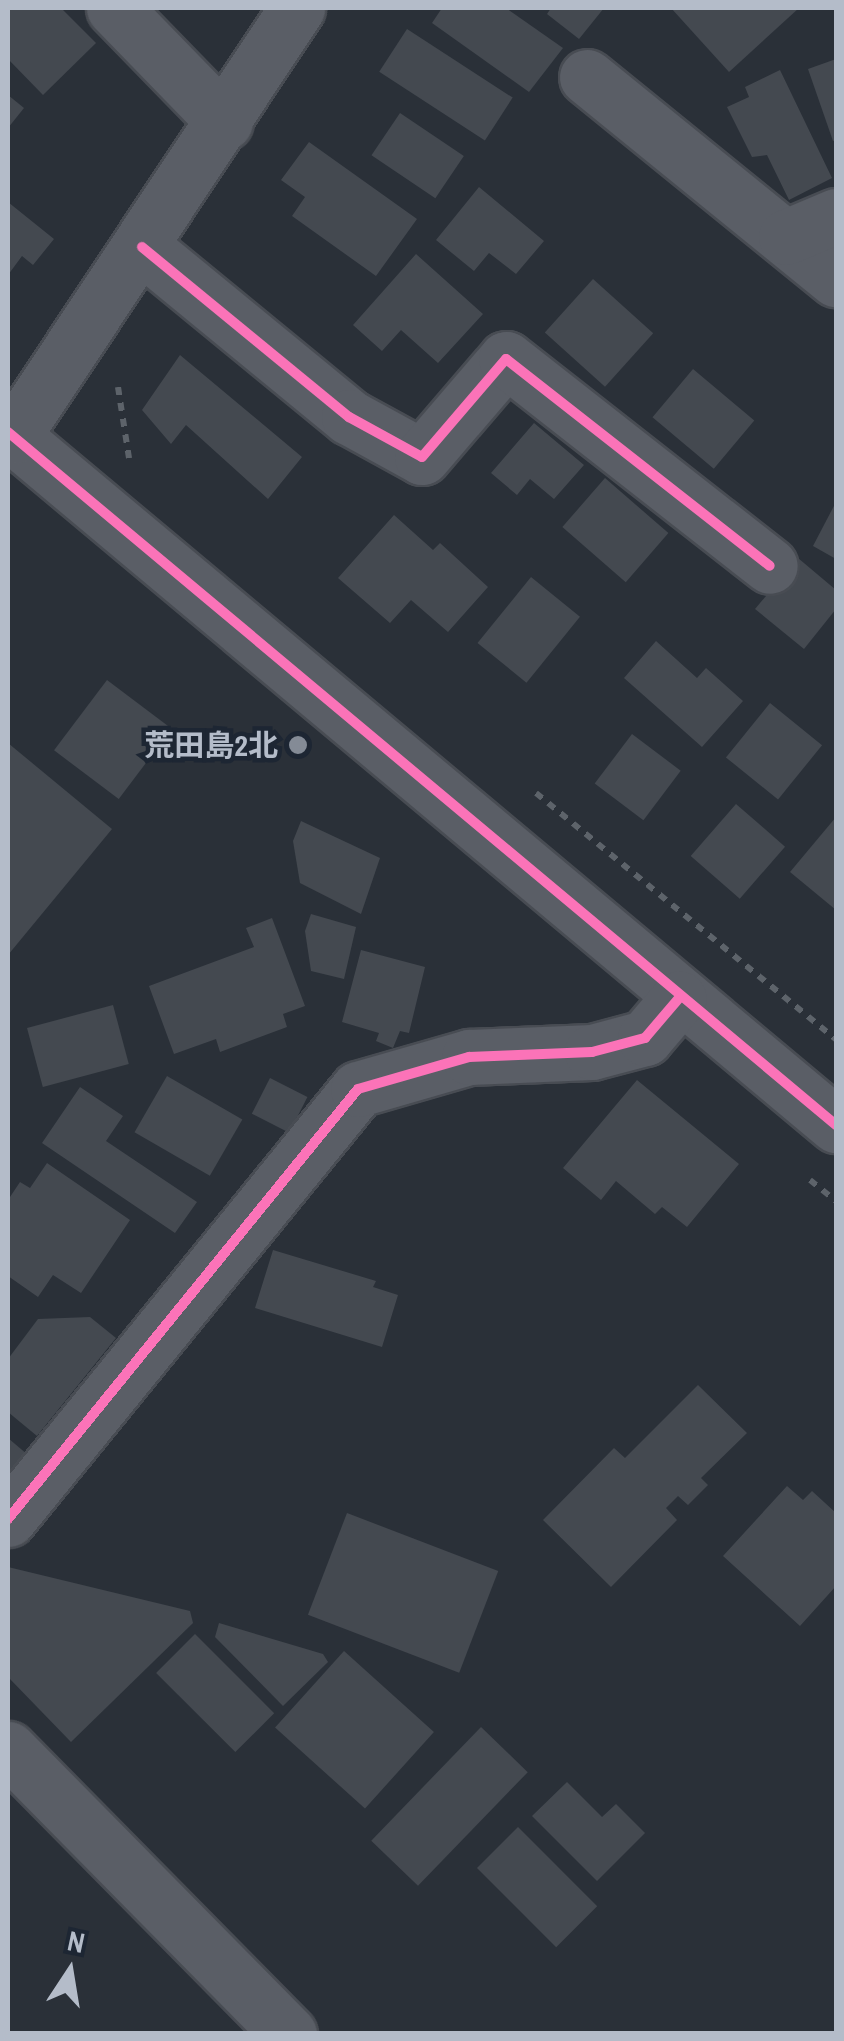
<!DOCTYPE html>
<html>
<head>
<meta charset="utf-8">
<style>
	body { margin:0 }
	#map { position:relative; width:844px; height:2041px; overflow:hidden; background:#2a3038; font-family:"Archivo Narrow","Noto Sans JP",sans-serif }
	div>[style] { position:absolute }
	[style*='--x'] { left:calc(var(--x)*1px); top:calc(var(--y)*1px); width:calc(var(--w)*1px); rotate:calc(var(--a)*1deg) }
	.building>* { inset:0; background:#444950; transform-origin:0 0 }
	.path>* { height:6px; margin-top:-3px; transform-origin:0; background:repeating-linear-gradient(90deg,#5d636a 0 8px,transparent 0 16px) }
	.roads { filter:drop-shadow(2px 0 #484c53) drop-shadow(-2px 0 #484c53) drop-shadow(0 2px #484c53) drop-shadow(0 -2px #484c53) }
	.minor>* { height:55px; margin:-27.5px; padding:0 27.5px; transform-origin:27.5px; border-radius:27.5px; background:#5a5e66 }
	.cycleway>* { height:10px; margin:-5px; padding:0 5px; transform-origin:5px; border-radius:5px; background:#fb73b8 }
	.dots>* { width:28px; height:28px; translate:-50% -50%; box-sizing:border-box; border:5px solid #1d2633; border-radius:50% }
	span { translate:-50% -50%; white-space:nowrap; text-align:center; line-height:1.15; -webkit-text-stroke:9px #1d2633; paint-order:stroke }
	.poi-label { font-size:30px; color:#b4bcc9; font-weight:700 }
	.right { translate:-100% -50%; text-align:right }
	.frame { position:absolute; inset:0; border:10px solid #b4bcc9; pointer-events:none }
	.north { position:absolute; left:20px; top:1921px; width:100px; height:100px; -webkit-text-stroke:8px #1d2633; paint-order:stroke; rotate:12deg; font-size:28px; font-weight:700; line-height:40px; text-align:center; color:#b4bcc9 }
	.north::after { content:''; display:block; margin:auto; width:35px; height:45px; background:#b4bcc9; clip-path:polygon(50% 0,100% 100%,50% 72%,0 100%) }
</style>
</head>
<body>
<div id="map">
	<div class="building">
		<div style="clip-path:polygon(8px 8px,61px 8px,96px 43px,43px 95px,8px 59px)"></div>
		<div style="clip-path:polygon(442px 8px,506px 8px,563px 48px,529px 92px,432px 23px)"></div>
		<div style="clip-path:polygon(551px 8px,604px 8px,579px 39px,547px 14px)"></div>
		<div style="clip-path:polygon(671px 8px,799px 8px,729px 72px)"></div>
		<div style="left:407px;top:29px;width:126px;height:51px;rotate:33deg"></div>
		<div style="clip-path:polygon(836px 59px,836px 140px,833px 141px,808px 69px)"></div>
		<div style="clip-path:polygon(780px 70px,832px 178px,789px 200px,767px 155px,752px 157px,727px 107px,749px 97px,745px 87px)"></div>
		<div style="clip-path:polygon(8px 95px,24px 108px,8px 128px)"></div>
		<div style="left:400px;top:113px;width:77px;height:51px;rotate:34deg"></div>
		<div style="clip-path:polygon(309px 142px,417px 219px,376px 276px,292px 216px,305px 197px,281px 180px)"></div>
		<div style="clip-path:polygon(479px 187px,544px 241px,516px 274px,489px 253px,474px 271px,436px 240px)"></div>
		<div style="clip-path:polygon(8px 202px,54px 239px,33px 265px,22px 256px,8px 275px)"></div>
		<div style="clip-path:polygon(416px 254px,483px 314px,438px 363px,401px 330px,382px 351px,353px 325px)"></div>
		<div style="left:593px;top:279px;width:81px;height:72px;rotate:42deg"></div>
		<div style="clip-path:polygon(180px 355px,302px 457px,268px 499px,186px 425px,171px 444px,142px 410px)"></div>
		<div style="left:693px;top:369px;width:80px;height:63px;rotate:40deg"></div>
		<div style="clip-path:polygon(534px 423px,584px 465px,554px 499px,530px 479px,517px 495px,491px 473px)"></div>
		<div style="left:605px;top:478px;width:84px;height:65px;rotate:41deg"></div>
		<div style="clip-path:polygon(836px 502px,836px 559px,813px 546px)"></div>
		<div style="clip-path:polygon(394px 515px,433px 550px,440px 543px,488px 587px,448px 632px,411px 600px,390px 623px,338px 578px)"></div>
		<div style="clip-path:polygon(798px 558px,836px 590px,836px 609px,804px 649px,755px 609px)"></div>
		<div style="left:531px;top:577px;width:63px;height:85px;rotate:39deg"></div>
		<div style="clip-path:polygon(656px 641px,697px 678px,706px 668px,743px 701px,702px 747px,624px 678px)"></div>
		<div style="left:107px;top:680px;width:81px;height:88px;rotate:37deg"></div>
		<div style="left:770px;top:703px;width:67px;height:70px;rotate:39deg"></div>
		<div style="left:632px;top:734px;width:61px;height:62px;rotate:37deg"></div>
		<div style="clip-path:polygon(8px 743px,112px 829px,8px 955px)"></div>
		<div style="left:736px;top:804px;width:65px;height:69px;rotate:41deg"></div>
		<div style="clip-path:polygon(836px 817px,836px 910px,790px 872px)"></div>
		<div style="clip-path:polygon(301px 821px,380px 858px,361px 914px,300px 883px,293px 841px)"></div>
		<div style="clip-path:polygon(311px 914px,356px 927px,344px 979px,311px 971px,305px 931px)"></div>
		<div style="clip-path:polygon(272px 918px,305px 1006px,283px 1014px,287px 1027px,220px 1052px,216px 1039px,174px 1054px,149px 986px,254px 947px,246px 928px)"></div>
		<div style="clip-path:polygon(361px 950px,425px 967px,409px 1033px,400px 1031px,393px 1048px,376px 1041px,379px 1033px,342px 1022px)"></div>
		<div style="left:113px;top:1005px;width:61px;height:89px;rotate:75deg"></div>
		<div style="left:167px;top:1076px;width:87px;height:65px;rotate:30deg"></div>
		<div style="left:270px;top:1078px;width:42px;height:40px;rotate:27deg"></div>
		<div style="clip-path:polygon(637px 1080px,739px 1164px,687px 1227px,662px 1207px,655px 1214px,616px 1181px,601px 1200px,563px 1168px)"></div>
		<div style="clip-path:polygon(80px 1087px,123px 1116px,106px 1141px,197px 1202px,175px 1233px,42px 1143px)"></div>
		<div style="clip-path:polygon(47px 1163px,130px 1220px,81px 1293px,53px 1275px,38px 1297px,8px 1276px,8px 1200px,20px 1182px,30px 1188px)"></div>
		<div style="clip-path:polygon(273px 1250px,376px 1281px,373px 1287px,398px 1295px,382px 1347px,255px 1308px)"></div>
		<div style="clip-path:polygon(90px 1317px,116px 1338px,37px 1436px,8px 1412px,8px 1359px,38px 1319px)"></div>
		<div style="clip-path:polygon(698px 1385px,747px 1433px,701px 1478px,708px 1485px,688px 1505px,678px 1496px,666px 1508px,677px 1520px,611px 1587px,543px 1520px,614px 1448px,625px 1458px)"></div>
		<div style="clip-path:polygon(8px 1438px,28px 1455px,8px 1479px)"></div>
		<div style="clip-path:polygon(787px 1486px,803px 1500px,812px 1491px,836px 1513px,836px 1586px,800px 1626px,723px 1556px)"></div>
		<div style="left:347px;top:1513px;width:162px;height:109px;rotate:21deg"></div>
		<div style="clip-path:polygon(8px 1567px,190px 1611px,193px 1623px,71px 1742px,8px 1677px)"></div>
		<div style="clip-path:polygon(219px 1623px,323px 1654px,328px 1662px,283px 1706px,215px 1637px)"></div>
		<div style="left:195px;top:1634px;width:112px;height:55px;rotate:45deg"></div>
		<div style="left:344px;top:1651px;width:121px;height:103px;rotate:42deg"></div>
		<div style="left:481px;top:1727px;width:65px;height:158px;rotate:44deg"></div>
		<div style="clip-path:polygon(567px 1782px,602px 1817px,616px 1804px,645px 1833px,597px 1881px,532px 1816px)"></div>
		<div style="left:518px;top:1827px;width:112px;height:58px;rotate:45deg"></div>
	</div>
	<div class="path">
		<div style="--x:118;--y:387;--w:72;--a:81.2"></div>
		<div style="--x:536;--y:793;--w:388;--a:39.4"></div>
		<div style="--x:810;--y:1180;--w:33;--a:39"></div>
	</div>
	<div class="roads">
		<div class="minor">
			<div style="--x:114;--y:8;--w:159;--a:45.8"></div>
			<div style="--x:587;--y:77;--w:321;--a:39.1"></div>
			<div style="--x:786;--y:237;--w:54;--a:-22.8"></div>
			<div style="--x:142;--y:247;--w:268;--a:39.4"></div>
			<div style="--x:349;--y:417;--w:83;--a:28.7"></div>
			<div style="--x:422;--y:457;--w:129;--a:-49.4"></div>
			<div style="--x:506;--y:359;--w:335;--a:38.1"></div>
			<div style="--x:8;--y:432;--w:1080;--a:39.93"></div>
			<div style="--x:13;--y:436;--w:514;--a:-56.43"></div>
			<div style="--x:8;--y:1519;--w:554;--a:-50.86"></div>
			<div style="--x:358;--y:1089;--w:116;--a:-16.1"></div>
			<div style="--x:469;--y:1057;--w:123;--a:-2.3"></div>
			<div style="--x:592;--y:1052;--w:55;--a:-14.8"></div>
			<div style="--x:645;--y:1038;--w:52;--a:-49.6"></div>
			<div style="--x:8;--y:1749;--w:400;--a:45.4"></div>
		</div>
	</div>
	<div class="cycleway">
		<div style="--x:142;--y:247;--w:268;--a:39.4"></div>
		<div style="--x:349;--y:417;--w:83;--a:28.7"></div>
		<div style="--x:422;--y:457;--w:129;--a:-49.4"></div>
		<div style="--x:506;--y:359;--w:335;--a:38.1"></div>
		<div style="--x:8;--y:432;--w:1080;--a:39.93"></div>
		<div style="--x:8;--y:1519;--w:554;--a:-50.86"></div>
		<div style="--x:358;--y:1089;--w:116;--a:-16.1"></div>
		<div style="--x:469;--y:1057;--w:123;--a:-2.3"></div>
		<div style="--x:592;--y:1052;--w:55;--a:-14.8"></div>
		<div style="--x:645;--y:1038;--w:52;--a:-49.6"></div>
	</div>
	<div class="dots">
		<div style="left:298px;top:745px;background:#848b96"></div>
	</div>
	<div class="poi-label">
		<span class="right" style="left:278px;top:745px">荒田島2北</span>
	</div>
	<div class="frame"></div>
	<div class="north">N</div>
</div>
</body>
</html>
